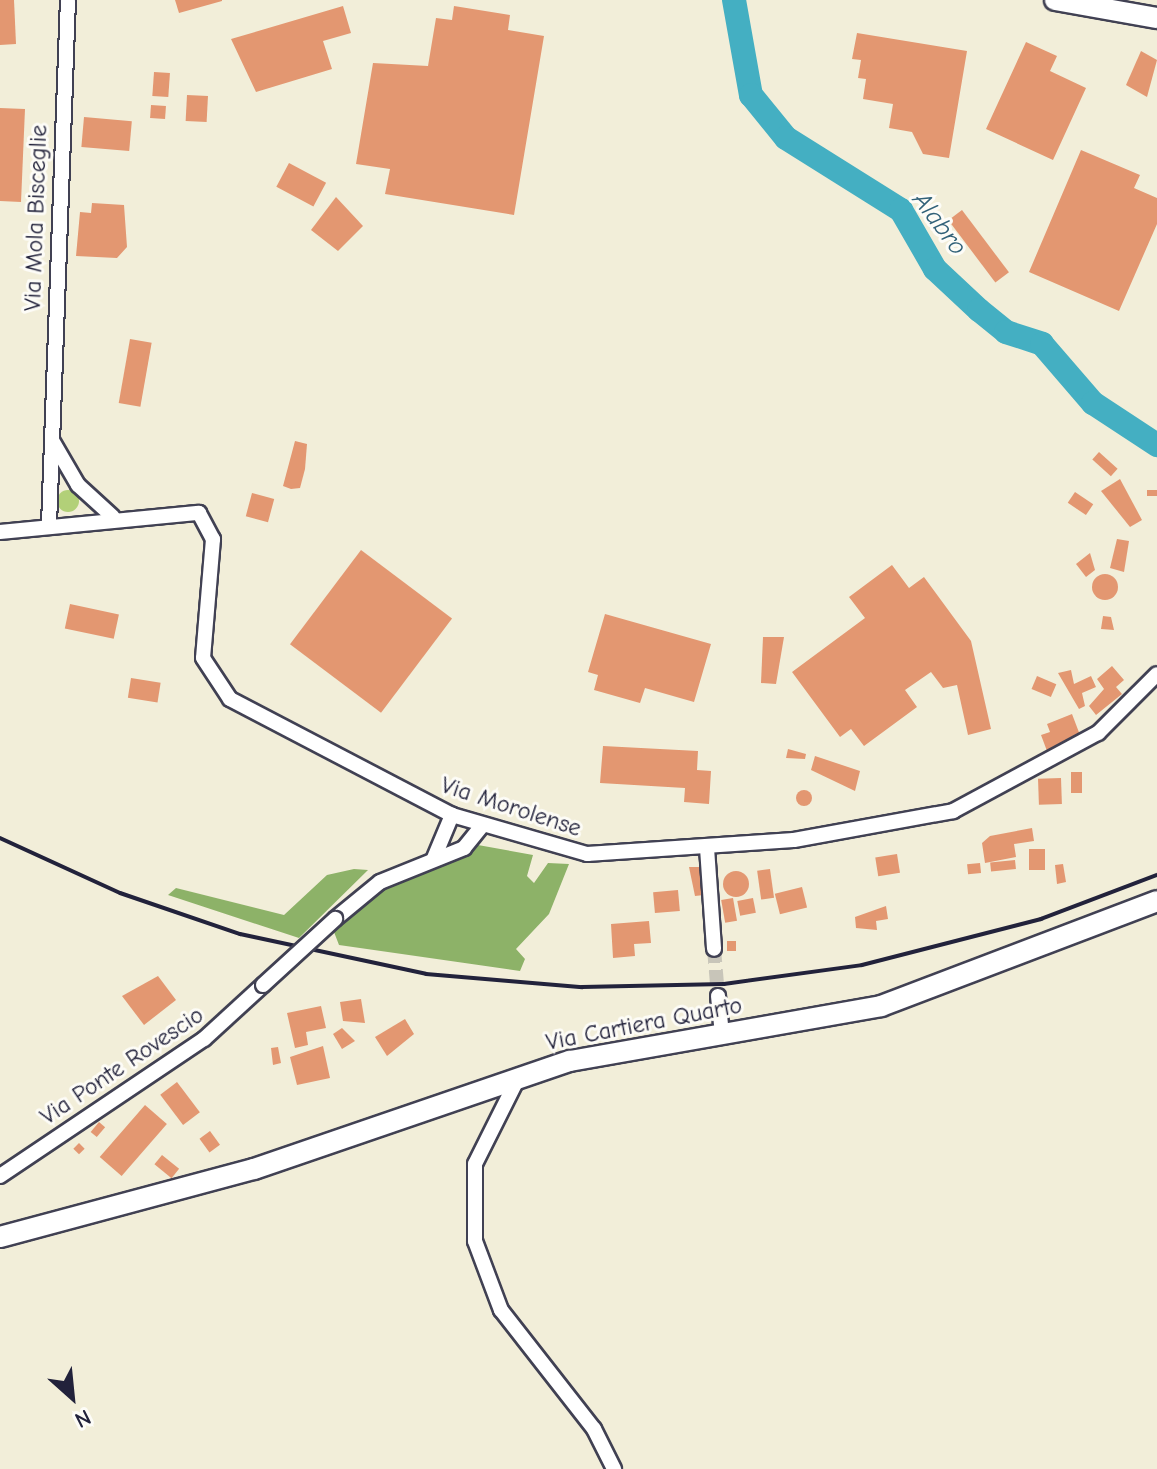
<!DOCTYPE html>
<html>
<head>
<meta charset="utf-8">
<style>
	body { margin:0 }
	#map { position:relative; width:1157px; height:1469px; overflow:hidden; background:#f2eed9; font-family:"Comic Neue",sans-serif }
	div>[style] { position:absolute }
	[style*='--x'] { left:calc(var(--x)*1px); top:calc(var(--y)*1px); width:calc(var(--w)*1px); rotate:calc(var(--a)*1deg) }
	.green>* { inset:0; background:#b2d078 }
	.round { border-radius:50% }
	.forest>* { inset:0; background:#8db268 }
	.river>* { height:24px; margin:-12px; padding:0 12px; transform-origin:12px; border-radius:12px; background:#44afc2 }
	.building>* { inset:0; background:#e39771; transform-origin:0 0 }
	.street-tunnel>* { height:14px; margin-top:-7px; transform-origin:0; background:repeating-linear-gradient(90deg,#c8c5b9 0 14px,transparent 0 21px) }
	.roads { filter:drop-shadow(2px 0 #414153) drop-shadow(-2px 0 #414153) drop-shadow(0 2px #414153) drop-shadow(0 -2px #414153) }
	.street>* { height:14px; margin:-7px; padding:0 7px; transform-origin:7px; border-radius:7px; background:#fff }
	.secondary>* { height:20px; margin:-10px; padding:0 10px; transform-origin:10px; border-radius:10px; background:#fff }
	.rail>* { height:4px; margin:-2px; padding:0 2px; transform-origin:2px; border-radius:2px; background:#22223b }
	.bridges { filter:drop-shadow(2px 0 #414153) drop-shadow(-2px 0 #414153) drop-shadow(0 2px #414153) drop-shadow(0 -2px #414153) }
	.street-bridge>* { height:14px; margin:-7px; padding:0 7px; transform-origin:7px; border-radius:7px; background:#fff }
	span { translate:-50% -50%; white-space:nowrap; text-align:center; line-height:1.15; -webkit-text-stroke:6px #fdfcf7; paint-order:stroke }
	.street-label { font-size:24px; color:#22223b }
	.water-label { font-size:26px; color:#316178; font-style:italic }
	.north { position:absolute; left:32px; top:1357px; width:80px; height:80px; -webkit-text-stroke:6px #fdfcf7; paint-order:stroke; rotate:153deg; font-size:22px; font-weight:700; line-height:32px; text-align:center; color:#22223b }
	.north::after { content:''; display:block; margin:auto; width:28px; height:36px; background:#22223b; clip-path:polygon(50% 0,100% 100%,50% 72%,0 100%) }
</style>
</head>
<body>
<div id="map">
	<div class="green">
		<div class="round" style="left:57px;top:490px;width:22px;height:22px"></div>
	</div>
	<div class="forest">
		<div style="clip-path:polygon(478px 845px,533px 855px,527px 876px,534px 883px,548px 863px,569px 864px,549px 914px,516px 949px,525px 959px,520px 971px,339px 945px,334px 932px,371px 895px)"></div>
		<div style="clip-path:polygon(354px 869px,368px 870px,299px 938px,168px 895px,176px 888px,284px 915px,327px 875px)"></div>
	</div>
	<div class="river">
		<div style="--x:734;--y:0;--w:97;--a:79.9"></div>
		<div style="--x:751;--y:95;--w:55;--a:50.9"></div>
		<div style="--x:786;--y:138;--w:136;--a:32.1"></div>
		<div style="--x:901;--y:210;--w:68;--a:60"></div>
		<div style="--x:935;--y:269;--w:60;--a:43"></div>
		<div style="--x:979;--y:310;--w:35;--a:39"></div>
		<div style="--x:1006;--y:332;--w:38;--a:18"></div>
		<div style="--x:1042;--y:344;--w:78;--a:49.2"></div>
		<div style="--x:1093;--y:403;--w:77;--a:33.3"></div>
	</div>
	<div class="building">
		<div style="clip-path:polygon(0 0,14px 0,16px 44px,0 45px)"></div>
		<div style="clip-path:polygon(175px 0,222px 0,222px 1px,179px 13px)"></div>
		<div style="clip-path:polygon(343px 6px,351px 33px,323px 41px,332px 69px,256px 92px,231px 39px)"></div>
		<div style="clip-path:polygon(454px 6px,510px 15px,508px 30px,544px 36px,514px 215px,385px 194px,390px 169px,356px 164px,373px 63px,428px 66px,436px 18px,452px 20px)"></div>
		<div style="clip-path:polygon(857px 33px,967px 51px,949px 158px,923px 154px,912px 132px,889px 128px,893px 104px,863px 99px,866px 79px,858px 78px,861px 60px,852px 59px)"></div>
		<div style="clip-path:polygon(1026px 42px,1057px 56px,1050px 71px,1086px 88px,1053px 160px,986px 129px)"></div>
		<div style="clip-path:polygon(1141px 51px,1157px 60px,1147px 97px,1126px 85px)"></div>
		<div style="left:154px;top:72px;width:16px;height:24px;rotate:4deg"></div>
		<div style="left:187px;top:95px;width:21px;height:26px;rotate:3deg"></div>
		<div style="left:151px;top:105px;width:15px;height:13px;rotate:4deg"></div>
		<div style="clip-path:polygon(0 108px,25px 109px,21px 202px,0 201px)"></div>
		<div style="left:84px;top:117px;width:48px;height:30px;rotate:5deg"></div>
		<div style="clip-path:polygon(1081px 150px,1140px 175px,1134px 188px,1157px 198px,1157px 224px,1119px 311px,1029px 272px)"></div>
		<div style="left:289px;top:163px;width:42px;height:27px;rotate:28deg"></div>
		<div style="clip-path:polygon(336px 197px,363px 226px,338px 251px,311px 230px)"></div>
		<div style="clip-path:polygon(92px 203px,124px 205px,127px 247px,117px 258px,76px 256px,80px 212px,91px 213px)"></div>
		<div style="left:962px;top:210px;width:78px;height:17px;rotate:53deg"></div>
		<div style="left:130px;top:339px;width:22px;height:65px;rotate:10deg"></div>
		<div style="clip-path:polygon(295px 441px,307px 444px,305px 469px,300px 488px,291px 489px,283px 486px)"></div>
		<div style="left:1099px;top:452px;width:25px;height:10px;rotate:42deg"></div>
		<div style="clip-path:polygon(1120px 479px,1142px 520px,1130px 527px,1101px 491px)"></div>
		<div style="left:1147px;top:490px;width:10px;height:6px"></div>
		<div style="left:1075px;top:492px;width:22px;height:13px;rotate:34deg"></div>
		<div style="left:252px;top:493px;width:23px;height:24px;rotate:15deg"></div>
		<div style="clip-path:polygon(1117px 539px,1129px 541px,1124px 572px,1110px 568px)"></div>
		<div style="left:361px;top:550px;width:114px;height:118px;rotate:37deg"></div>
		<div style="clip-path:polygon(1090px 553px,1095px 570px,1086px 577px,1076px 564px)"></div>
		<div style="clip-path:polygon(892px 565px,909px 588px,924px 577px,971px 641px,991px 729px,968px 735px,957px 685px,943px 688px,931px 672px,905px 690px,917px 707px,864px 746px,851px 729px,840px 737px,792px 672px,865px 618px,849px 597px)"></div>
		<div class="round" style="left:1092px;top:574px;width:26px;height:26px"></div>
		<div style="left:70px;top:604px;width:50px;height:25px;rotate:12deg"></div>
		<div style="clip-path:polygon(605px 614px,711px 644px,694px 702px,645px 688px,640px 703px,594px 690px,598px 675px,588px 672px)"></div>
		<div style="clip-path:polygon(1103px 616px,1111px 617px,1114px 630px,1101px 629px)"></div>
		<div style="clip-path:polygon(763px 637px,784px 637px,776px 684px,761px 683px)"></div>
		<div style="clip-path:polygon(1112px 666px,1124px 680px,1116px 687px,1122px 694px,1096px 715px,1089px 706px,1104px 689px,1097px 679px)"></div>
		<div style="clip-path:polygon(1071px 670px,1074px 684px,1091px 676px,1096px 687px,1082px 693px,1085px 706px,1079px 709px,1058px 673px)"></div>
		<div style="left:1037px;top:676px;width:21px;height:14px;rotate:23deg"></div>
		<div style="left:131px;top:678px;width:30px;height:20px;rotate:9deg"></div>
		<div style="clip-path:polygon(1072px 714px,1080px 735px,1047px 751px,1041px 735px,1050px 732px,1047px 724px)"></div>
		<div style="clip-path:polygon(603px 746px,698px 751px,697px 770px,711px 771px,709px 804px,684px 802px,685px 788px,600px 783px)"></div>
		<div style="clip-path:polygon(788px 749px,806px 754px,805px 759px,786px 758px)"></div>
		<div style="clip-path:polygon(815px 756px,860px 771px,855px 791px,811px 770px)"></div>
		<div style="left:1071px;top:772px;width:11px;height:21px"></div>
		<div style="left:1061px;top:778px;width:26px;height:23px;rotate:88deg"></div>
		<div class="round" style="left:796px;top:790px;width:16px;height:16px"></div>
		<div style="clip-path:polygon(1032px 828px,1034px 841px,1014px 844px,1016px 857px,985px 863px,982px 843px,990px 836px)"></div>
		<div style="left:1029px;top:849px;width:16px;height:21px"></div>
		<div style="left:897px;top:854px;width:19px;height:22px;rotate:81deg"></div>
		<div style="left:1015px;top:860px;width:9px;height:25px;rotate:84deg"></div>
		<div style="left:980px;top:863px;width:10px;height:13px;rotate:84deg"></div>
		<div style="clip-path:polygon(1063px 864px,1066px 882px,1057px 884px,1055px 865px)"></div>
		<div style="clip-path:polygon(689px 867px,703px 867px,704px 895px,695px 896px)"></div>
		<div style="left:770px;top:869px;width:29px;height:13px;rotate:82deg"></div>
		<div class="round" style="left:723px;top:871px;width:26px;height:26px"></div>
		<div style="left:802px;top:887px;width:21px;height:28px;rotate:76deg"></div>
		<div style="left:678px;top:890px;width:21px;height:25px;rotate:85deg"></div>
		<div style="left:733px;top:898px;width:23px;height:12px;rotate:80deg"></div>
		<div style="left:753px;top:898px;width:15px;height:16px;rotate:79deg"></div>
		<div style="clip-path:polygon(886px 906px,888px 919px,876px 921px,877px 930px,856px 928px,855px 917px)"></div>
		<div style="clip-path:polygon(649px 921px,651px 943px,634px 944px,635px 956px,613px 958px,611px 924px)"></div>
		<div style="left:727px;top:941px;width:9px;height:10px"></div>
		<div style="clip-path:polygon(158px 976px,176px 1000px,144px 1025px,122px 996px)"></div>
		<div style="clip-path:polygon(361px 999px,365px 1023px,343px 1021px,340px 1002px)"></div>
		<div style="clip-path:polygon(321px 1006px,326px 1028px,306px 1032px,308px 1045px,295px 1048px,287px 1013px)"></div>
		<div style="clip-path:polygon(405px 1019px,414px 1034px,387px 1056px,375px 1037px)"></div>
		<div style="clip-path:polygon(342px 1028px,355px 1041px,342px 1049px,333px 1034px)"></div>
		<div style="clip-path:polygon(323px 1046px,330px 1078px,297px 1085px,290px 1057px)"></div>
		<div style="clip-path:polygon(278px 1047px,281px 1063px,273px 1065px,271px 1048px)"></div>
		<div style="left:177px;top:1082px;width:38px;height:21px;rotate:53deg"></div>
		<div style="left:145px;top:1105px;width:29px;height:69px;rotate:41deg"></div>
		<div style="left:99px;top:1122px;width:8px;height:13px;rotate:40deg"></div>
		<div style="left:210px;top:1131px;width:17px;height:13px;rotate:54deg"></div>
		<div style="left:79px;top:1143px;width:8px;height:8px;rotate:45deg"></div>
		<div style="left:162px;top:1155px;width:22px;height:12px;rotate:39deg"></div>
	</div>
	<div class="street-tunnel">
		<div style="--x:714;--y:949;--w:47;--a:85.1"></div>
	</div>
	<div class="roads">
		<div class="street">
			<div style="--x:53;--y:442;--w:50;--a:59.8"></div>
			<div style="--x:78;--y:485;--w:47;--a:42.4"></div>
			<div style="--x:49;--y:525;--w:525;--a:-87.93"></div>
			<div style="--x:0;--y:532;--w:200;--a:-5.5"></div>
			<div style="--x:199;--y:513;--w:30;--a:62"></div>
			<div style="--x:213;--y:539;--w:119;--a:94.8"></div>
			<div style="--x:203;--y:658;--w:49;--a:56.6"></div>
			<div style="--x:230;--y:699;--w:250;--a:27.6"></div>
			<div style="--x:452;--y:815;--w:141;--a:16.1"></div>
			<div style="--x:587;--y:854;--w:207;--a:-3.9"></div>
			<div style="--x:794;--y:840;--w:162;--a:-10.3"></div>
			<div style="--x:953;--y:811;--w:165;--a:-28.3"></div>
			<div style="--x:1098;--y:733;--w:83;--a:-45"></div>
			<div style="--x:707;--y:848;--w:101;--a:86"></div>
			<div style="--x:434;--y:858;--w:47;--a:-67.3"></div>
			<div style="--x:335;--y:919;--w:58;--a:-39.4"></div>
			<div style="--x:380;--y:882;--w:91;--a:-22"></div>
			<div style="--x:464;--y:848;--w:28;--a:-51"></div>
			<div style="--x:718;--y:996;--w:39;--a:84"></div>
			<div style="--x:518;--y:1078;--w:96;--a:116.6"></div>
			<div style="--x:475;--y:1164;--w:77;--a:90"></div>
			<div style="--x:475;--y:1241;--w:74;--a:69.4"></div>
			<div style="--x:501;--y:1310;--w:151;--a:52"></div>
			<div style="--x:594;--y:1429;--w:45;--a:63.4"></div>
			<div style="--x:0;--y:1176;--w:246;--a:-33.9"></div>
			<div style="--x:204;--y:1039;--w:80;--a:-42.5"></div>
		</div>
		<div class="secondary">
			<div style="--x:1055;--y:0;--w:104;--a:10"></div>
			<div style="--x:0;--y:1237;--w:263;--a:-15"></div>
			<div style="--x:254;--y:1169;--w:334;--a:-18.9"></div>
			<div style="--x:570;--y:1061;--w:316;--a:-10"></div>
			<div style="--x:881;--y:1006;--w:295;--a:-20.8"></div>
		</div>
	</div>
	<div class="rail">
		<div style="--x:0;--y:838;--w:132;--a:24.6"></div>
		<div style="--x:120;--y:893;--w:127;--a:18.9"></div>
		<div style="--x:240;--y:934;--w:190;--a:12.1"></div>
		<div style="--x:426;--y:974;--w:157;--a:4.8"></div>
		<div style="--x:582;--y:987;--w:142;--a:-1.2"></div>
		<div style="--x:724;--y:984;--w:139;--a:-7.8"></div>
		<div style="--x:862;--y:965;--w:185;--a:-14.4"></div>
		<div style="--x:1041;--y:919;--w:124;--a:-20.8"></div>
	</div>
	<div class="bridges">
		<div class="street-bridge">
			<div style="--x:263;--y:985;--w:98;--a:-42.5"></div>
		</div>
	</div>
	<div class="street-label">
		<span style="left:36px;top:218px;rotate:-88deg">Via Mola Bisceglie</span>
		<span style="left:511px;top:807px;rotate:18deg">Via Morolense</span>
		<span style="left:644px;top:1024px;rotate:-11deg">Via Cartiera Quarto</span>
		<span style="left:122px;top:1066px;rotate:-34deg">Via Ponte Rovescio</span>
	</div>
	<div class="water-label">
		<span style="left:939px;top:224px;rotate:53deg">Alabro</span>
	</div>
	<div class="north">N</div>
</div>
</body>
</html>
